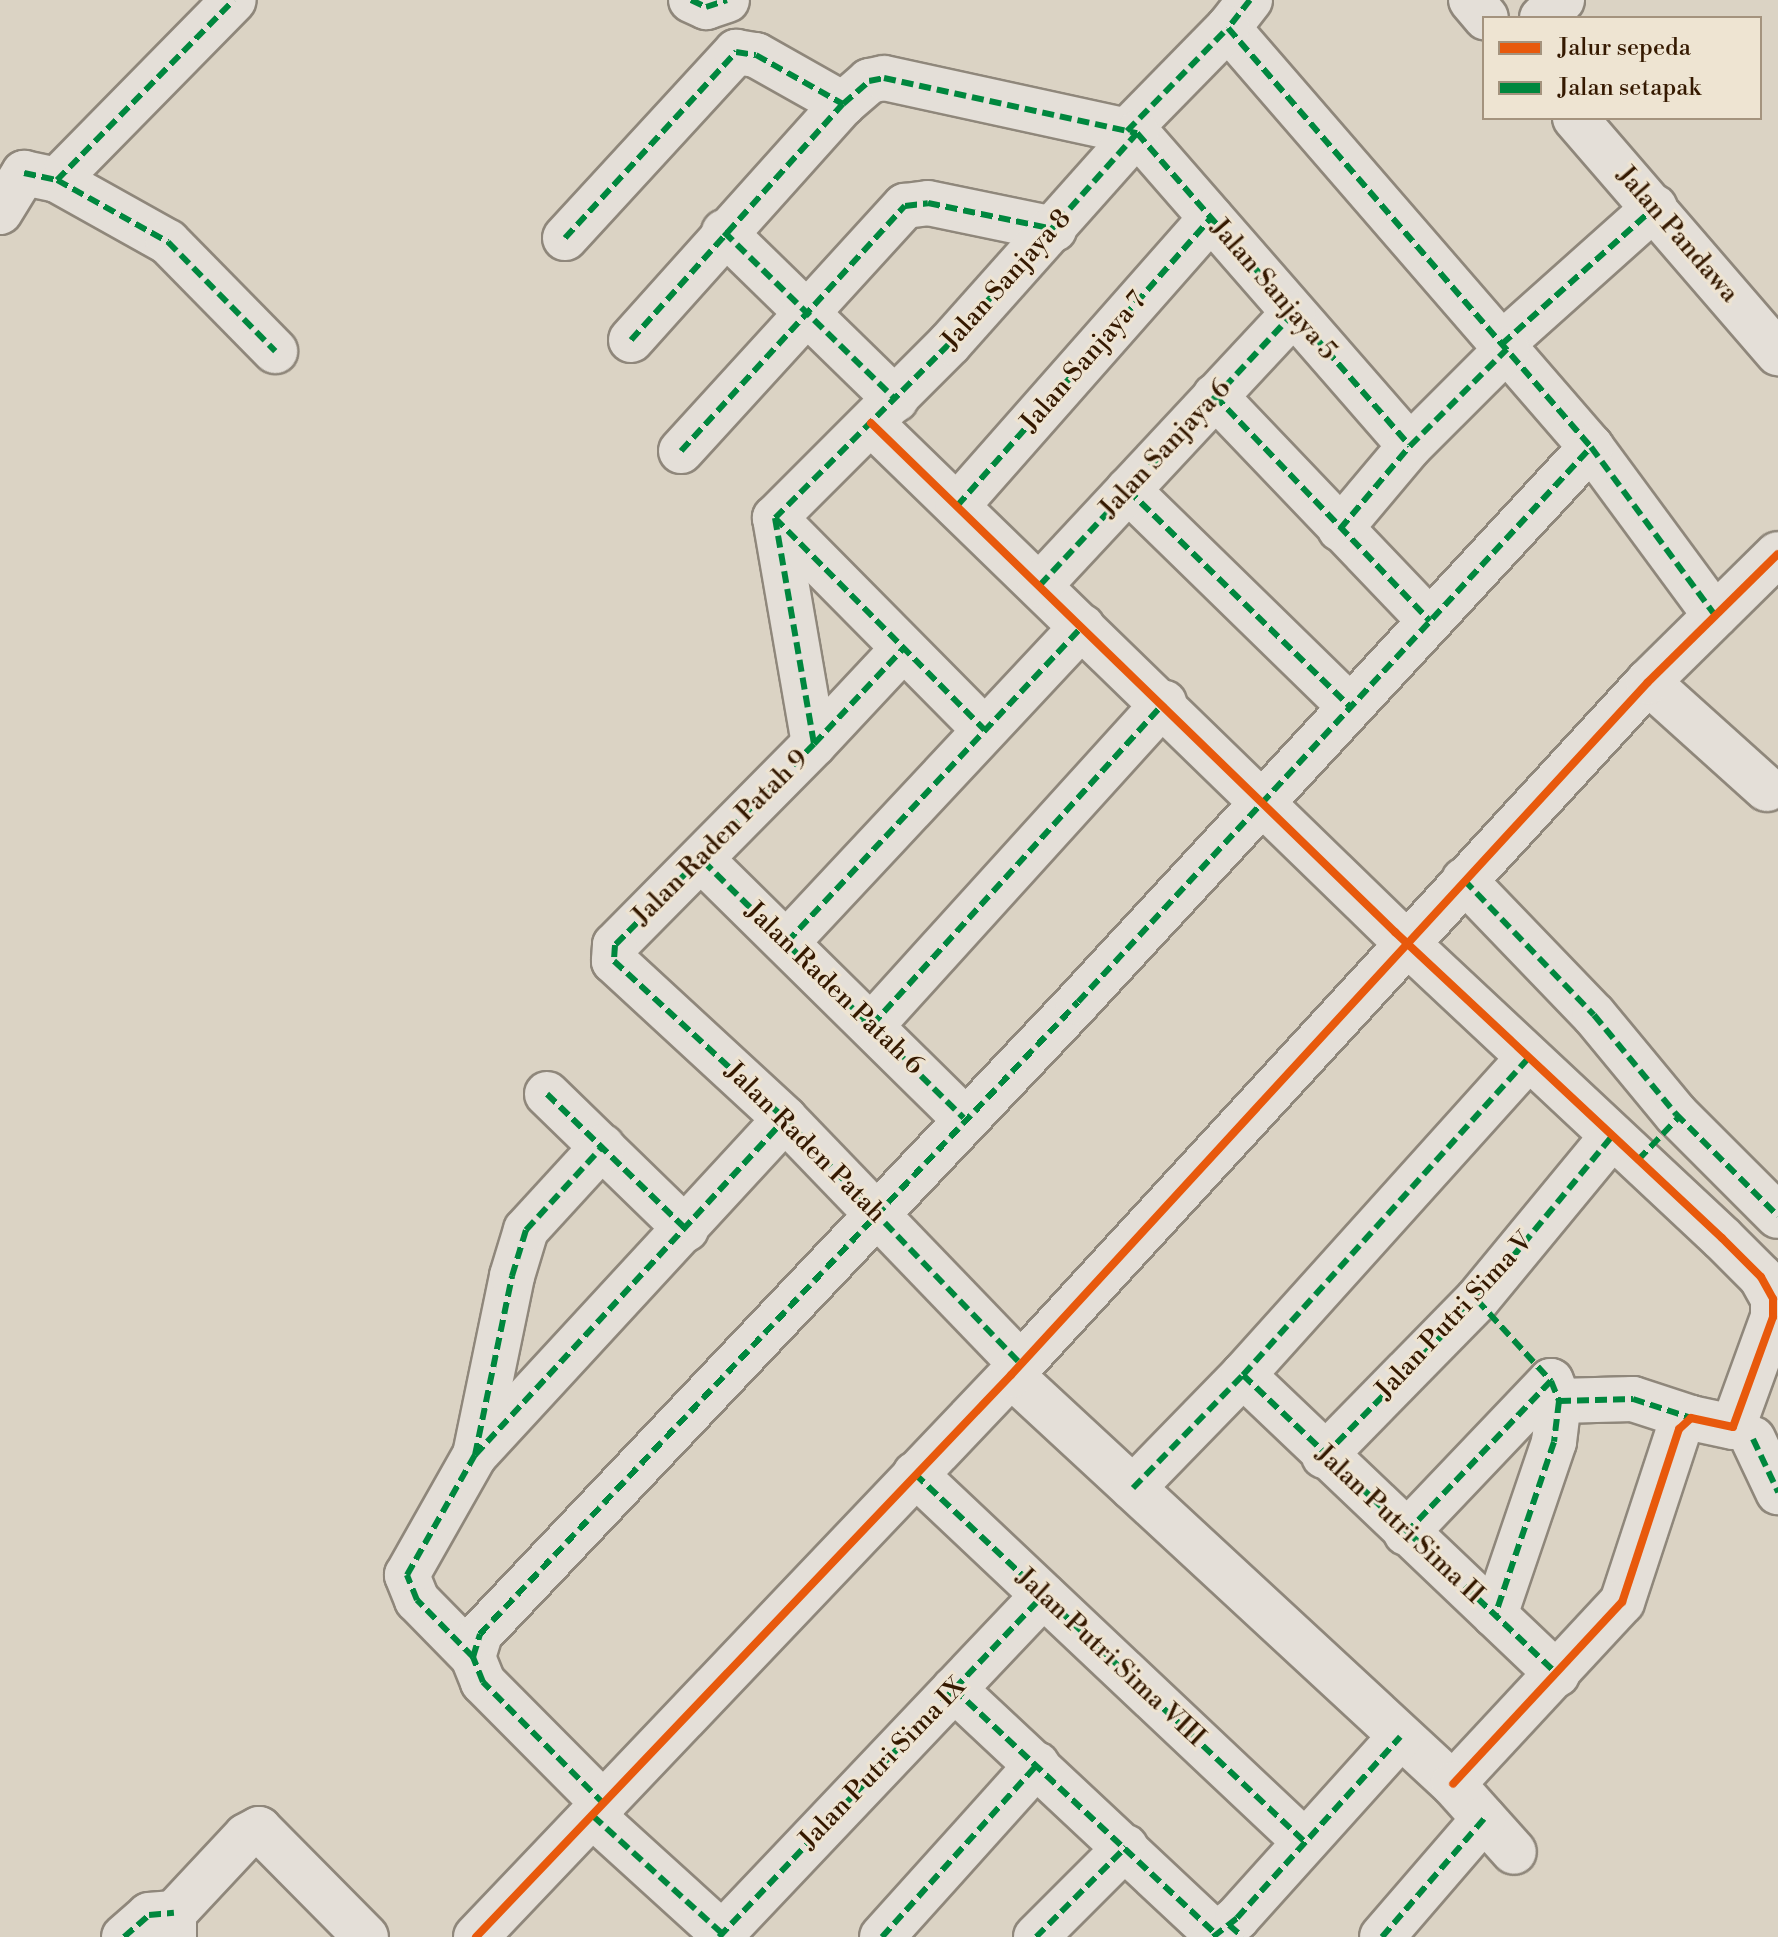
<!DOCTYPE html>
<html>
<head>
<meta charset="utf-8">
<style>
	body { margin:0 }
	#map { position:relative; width:1778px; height:1937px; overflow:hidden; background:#dbd3c4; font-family:"Libre Bodoni",serif }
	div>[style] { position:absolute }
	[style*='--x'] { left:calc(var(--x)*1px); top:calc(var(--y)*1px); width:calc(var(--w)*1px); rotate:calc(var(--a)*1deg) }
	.roads { filter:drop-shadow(2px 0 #8f877b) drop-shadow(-2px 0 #8f877b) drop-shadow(0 2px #8f877b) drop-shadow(0 -2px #8f877b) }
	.minor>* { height:44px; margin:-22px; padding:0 22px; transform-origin:22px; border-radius:22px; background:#e4dfd8 }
	.quiet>* { height:6px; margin-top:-3px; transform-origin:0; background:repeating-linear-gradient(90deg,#00873e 0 12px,transparent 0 18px) }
	.cycleway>* { height:8px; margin:-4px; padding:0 4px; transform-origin:4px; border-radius:4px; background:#e8590c }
	span { translate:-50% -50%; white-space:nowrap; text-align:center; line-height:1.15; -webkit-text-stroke:6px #eee4d2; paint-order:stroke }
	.street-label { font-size:26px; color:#351900 }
	.legend { position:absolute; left:1482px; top:16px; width:280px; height:104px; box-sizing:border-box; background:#eee4d2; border:2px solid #a4937e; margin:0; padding:10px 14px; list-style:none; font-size:24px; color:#351900 }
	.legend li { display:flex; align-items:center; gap:16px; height:40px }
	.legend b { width:40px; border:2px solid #a4937e }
</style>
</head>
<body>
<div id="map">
	<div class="roads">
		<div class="minor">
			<div style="--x:691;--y:0;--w:17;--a:25"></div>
			<div style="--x:706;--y:7;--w:22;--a:-18"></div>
			<div style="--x:1250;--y:0;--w:36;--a:128"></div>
			<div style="--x:1228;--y:28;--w:554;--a:49.1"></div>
			<div style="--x:1591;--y:447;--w:209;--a:53.6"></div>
			<div style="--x:1471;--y:0;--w:23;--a:50"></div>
			<div style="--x:1542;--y:18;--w:27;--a:-42"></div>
			<div style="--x:1575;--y:118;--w:311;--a:49.2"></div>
			<div style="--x:1127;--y:131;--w:144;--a:-45.6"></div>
			<div style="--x:24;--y:173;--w:34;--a:12"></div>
			<div style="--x:57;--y:180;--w:252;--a:-45.5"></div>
			<div style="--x:57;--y:180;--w:127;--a:29.2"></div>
			<div style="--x:168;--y:242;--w:153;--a:45.5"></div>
			<div style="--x:0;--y:212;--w:46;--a:-58.4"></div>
			<div style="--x:724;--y:232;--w:240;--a:44.3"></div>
			<div style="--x:565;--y:238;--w:253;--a:-47.4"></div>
			<div style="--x:736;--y:52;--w:20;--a:9"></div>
			<div style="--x:756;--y:55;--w:100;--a:29.4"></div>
			<div style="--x:631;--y:340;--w:317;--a:-48.1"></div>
			<div style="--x:843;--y:104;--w:35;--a:-41"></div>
			<div style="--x:869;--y:81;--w:15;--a:-11"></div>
			<div style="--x:884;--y:78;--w:259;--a:12.3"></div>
			<div style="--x:1137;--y:133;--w:415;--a:48.9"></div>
			<div style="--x:1502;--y:344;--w:205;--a:-41.8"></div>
			<div style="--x:1215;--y:396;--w:311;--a:46.3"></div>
			<div style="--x:871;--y:423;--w:731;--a:44.17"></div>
			<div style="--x:1395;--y:932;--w:448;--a:43.1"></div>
			<div style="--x:1722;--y:1238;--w:55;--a:45"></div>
			<div style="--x:1761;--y:1277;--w:25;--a:61"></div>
			<div style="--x:1773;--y:1299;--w:18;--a:90"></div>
			<div style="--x:1773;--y:1317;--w:117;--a:110"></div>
			<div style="--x:1733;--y:1427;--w:43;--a:-167.9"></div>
			<div style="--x:1691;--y:1418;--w:16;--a:137"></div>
			<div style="--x:1679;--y:1429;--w:182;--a:108.2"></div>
			<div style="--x:1622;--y:1602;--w:248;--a:132.9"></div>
			<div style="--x:681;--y:451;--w:332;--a:-47.6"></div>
			<div style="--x:905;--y:206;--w:23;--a:-7"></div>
			<div style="--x:928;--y:203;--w:129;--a:11.7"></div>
			<div style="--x:1128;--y:490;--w:310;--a:44.3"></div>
			<div style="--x:957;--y:506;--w:384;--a:-48.6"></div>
			<div style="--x:775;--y:518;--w:229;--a:80.2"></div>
			<div style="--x:814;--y:744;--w:283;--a:134.7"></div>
			<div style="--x:615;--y:945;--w:16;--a:94"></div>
			<div style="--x:614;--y:961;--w:233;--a:42.7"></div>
			<div style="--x:785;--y:1119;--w:340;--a:46.1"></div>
			<div style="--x:775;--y:518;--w:247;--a:-45"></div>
			<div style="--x:950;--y:343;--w:281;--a:-48.3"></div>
			<div style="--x:775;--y:518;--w:298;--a:45.3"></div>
			<div style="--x:1340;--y:529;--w:109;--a:-49.9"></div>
			<div style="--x:1410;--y:446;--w:137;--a:-45"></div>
			<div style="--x:1040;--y:585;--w:371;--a:-47"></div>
			<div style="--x:1648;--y:682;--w:160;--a:42"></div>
			<div style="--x:814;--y:744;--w:129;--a:-46.9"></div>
			<div style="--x:703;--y:861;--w:366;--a:44.6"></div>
			<div style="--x:1464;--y:880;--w:187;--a:46.1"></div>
			<div style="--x:1594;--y:1015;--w:129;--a:50.4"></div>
			<div style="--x:1676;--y:1114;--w:144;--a:45"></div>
			<div style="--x:787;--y:942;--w:432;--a:-46.9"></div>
			<div style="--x:872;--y:1025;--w:435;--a:-47.8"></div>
			<div style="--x:547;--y:1094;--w:194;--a:44.2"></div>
			<div style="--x:1011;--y:1375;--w:602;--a:42.78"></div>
			<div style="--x:1453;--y:1784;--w:91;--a:48.1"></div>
			<div style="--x:1243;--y:1375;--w:434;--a:43.6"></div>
			<div style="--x:1559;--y:1401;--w:74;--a:-1.5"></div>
			<div style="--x:1633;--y:1399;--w:61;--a:18.1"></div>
			<div style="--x:1753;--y:1439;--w:59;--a:64.7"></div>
			<div style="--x:475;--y:1455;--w:457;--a:-47.3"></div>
			<div style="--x:1324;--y:1456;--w:219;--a:-45.6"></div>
			<div style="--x:1477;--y:1300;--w:212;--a:-50.5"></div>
			<div style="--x:915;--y:1474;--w:536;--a:43.34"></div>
			<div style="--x:1133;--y:1488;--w:158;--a:-45.8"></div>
			<div style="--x:1243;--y:1375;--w:426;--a:-48"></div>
			<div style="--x:1406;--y:1533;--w:210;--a:-46.4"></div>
			<div style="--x:1551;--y:1381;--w:22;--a:68"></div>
			<div style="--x:1559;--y:1401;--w:41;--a:97"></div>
			<div style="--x:1554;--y:1442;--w:183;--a:108.8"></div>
			<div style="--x:473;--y:1657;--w:80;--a:-134.5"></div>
			<div style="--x:417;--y:1600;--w:27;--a:-112"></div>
			<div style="--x:407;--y:1575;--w:138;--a:-60.5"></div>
			<div style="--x:475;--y:1455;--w:183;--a:-78.3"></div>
			<div style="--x:512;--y:1276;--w:48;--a:-73.1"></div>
			<div style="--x:526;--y:1230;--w:113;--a:-47.5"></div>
			<div style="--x:954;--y:1689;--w:360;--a:43.1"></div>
			<div style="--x:604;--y:1804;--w:172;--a:-134.8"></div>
			<div style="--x:483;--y:1682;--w:27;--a:-112"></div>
			<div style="--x:473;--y:1657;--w:24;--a:-73"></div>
			<div style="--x:480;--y:1634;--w:870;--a:-46.58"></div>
			<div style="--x:1078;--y:1002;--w:756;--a:-47.25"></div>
			<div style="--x:593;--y:1816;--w:180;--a:42.3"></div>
			<div style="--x:124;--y:1937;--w:33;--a:-41"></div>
			<div style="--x:149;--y:1915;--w:25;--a:-5"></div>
			<div style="--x:174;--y:1937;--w:24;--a:-90"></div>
			<div style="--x:174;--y:1913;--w:105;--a:-46.9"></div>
			<div style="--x:246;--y:1836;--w:15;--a:-28"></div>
			<div style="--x:259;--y:1829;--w:152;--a:45.3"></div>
			<div style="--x:476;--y:1937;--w:776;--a:-46.41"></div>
			<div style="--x:1011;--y:1375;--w:941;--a:-47.41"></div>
			<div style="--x:1648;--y:682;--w:182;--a:-44.6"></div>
			<div style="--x:719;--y:1937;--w:471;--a:-46.5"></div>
			<div style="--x:882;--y:1937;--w:232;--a:-48"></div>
			<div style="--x:1036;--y:1937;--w:127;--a:-45"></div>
			<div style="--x:1213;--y:1937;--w:31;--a:-38"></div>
			<div style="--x:1237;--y:1918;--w:244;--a:-48"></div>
			<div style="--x:1382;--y:1937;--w:156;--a:-49.2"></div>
		</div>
	</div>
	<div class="quiet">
		<div style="--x:691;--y:0;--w:17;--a:25"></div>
		<div style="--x:706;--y:7;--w:22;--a:-18"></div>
		<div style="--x:1250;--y:0;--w:36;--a:128"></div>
		<div style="--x:1228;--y:28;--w:554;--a:49.1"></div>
		<div style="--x:1591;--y:447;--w:209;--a:53.6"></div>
		<div style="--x:1127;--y:131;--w:144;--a:-45.6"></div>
		<div style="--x:24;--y:173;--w:34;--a:12"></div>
		<div style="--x:57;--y:180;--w:252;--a:-45.5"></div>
		<div style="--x:57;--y:180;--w:127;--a:29.2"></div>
		<div style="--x:168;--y:242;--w:153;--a:45.5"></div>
		<div style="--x:724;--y:232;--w:240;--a:44.3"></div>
		<div style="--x:565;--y:238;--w:253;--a:-47.4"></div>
		<div style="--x:736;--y:52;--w:20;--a:9"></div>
		<div style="--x:756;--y:55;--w:100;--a:29.4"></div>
		<div style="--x:631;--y:340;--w:317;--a:-48.1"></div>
		<div style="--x:843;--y:104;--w:35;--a:-41"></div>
		<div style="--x:869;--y:81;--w:15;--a:-11"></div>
		<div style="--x:884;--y:78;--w:259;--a:12.3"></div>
		<div style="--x:1137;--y:133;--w:415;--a:48.9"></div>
		<div style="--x:1502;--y:344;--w:205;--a:-41.8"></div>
		<div style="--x:1215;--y:396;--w:311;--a:46.3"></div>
		<div style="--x:681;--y:451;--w:332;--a:-47.6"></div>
		<div style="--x:905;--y:206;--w:23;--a:-7"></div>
		<div style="--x:928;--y:203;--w:129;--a:11.7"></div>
		<div style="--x:1128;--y:490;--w:310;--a:44.3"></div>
		<div style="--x:957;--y:506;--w:384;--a:-48.6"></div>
		<div style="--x:775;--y:518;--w:229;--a:80.2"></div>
		<div style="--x:814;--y:744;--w:283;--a:134.7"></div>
		<div style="--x:615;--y:945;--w:16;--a:94"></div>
		<div style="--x:614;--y:961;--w:233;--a:42.7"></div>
		<div style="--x:785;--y:1119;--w:340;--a:46.1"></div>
		<div style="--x:775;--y:518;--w:247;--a:-45"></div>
		<div style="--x:950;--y:343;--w:281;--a:-48.3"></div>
		<div style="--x:775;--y:518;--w:298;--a:45.3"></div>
		<div style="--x:1340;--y:529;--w:109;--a:-49.9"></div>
		<div style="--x:1410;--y:446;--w:137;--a:-45"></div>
		<div style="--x:1040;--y:585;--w:371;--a:-47"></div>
		<div style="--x:814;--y:744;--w:129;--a:-46.9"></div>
		<div style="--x:703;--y:861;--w:366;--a:44.6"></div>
		<div style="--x:1464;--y:880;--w:187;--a:46.1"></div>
		<div style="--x:1594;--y:1015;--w:129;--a:50.4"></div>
		<div style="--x:1676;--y:1114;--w:144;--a:45"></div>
		<div style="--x:787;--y:942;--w:432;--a:-46.9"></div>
		<div style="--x:872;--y:1025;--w:435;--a:-47.8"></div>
		<div style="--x:547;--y:1094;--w:194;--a:44.2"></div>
		<div style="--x:1638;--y:1160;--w:59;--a:-46.4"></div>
		<div style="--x:1477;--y:1300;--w:110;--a:47.6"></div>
		<div style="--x:1551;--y:1381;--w:22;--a:68"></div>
		<div style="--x:1559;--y:1401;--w:41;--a:97"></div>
		<div style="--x:1554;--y:1442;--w:183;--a:108.8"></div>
		<div style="--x:1243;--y:1375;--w:434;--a:43.6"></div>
		<div style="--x:1559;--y:1401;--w:74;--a:-1.5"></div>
		<div style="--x:1633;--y:1399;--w:61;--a:18.1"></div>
		<div style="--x:1753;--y:1439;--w:59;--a:64.7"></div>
		<div style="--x:475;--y:1455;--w:457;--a:-47.3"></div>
		<div style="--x:1324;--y:1456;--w:219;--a:-45.6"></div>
		<div style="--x:1477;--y:1300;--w:212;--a:-50.5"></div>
		<div style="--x:915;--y:1474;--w:536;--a:43.34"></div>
		<div style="--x:1133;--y:1488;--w:158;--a:-45.8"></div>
		<div style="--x:1243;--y:1375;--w:426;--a:-48"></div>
		<div style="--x:1406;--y:1533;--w:210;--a:-46.4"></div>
		<div style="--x:473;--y:1657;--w:80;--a:-134.5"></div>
		<div style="--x:417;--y:1600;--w:27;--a:-112"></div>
		<div style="--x:407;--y:1575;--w:138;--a:-60.5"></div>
		<div style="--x:475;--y:1455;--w:183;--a:-78.3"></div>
		<div style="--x:512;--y:1276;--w:48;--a:-73.1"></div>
		<div style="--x:526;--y:1230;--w:113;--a:-47.5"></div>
		<div style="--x:954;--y:1689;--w:360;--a:43.1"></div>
		<div style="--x:604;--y:1804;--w:172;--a:-134.8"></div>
		<div style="--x:483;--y:1682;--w:27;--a:-112"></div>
		<div style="--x:473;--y:1657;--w:24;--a:-73"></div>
		<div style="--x:480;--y:1634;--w:870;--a:-46.58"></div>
		<div style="--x:1078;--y:1002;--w:756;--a:-47.25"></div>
		<div style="--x:593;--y:1816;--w:180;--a:42.3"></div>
		<div style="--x:1229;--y:1925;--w:18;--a:41"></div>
		<div style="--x:124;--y:1937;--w:33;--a:-41"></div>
		<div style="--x:149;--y:1915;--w:25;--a:-5"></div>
		<div style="--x:719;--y:1937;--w:471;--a:-46.5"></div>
		<div style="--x:882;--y:1937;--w:232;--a:-48"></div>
		<div style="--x:1036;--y:1937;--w:127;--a:-45"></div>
		<div style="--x:1213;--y:1937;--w:31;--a:-38"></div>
		<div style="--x:1237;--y:1918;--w:244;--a:-48"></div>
		<div style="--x:1382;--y:1937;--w:156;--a:-49.2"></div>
	</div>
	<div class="cycleway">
		<div style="--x:871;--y:423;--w:731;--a:44.17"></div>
		<div style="--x:1395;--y:932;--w:448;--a:43.1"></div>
		<div style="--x:1722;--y:1238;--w:55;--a:45"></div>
		<div style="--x:1761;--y:1277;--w:25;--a:61"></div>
		<div style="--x:1773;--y:1299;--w:18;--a:90"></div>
		<div style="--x:1773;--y:1317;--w:117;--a:110"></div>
		<div style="--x:1733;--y:1427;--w:43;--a:-167.9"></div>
		<div style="--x:1691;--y:1418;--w:16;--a:137"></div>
		<div style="--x:1679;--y:1429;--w:182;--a:108.2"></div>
		<div style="--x:1622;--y:1602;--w:248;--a:132.9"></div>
		<div style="--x:476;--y:1937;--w:776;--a:-46.41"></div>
		<div style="--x:1011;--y:1375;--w:941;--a:-47.41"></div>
		<div style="--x:1648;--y:682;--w:182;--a:-44.6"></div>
	</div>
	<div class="street-label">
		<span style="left:1677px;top:235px;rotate:49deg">Jalan Pandawa</span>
		<span style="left:1007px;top:280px;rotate:-48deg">Jalan Sanjaya 8</span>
		<span style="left:1273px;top:290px;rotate:49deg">Jalan Sanjaya 5</span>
		<span style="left:1084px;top:362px;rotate:-49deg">Jalan Sanjaya 7</span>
		<span style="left:1166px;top:449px;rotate:-47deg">Jalan Sanjaya 6</span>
		<span style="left:721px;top:838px;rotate:-45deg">Jalan Raden Patah 9</span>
		<span style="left:834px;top:989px;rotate:44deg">Jalan Raden Patah 6</span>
		<span style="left:805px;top:1143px;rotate:45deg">Jalan Raden Patah</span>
		<span style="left:1455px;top:1316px;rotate:-47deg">Jalan Putri Sima V</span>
		<span style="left:1399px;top:1525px;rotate:43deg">Jalan Putri Sima II</span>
		<span style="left:1110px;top:1658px;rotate:43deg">Jalan Putri Sima VIII</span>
		<span style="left:883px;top:1764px;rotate:-46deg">Jalan Putri Sima IX</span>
	</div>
	<ul class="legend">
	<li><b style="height:10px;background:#e8590c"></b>Jalur sepeda</li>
	<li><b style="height:10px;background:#00873e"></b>Jalan setapak</li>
	</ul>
</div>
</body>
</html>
